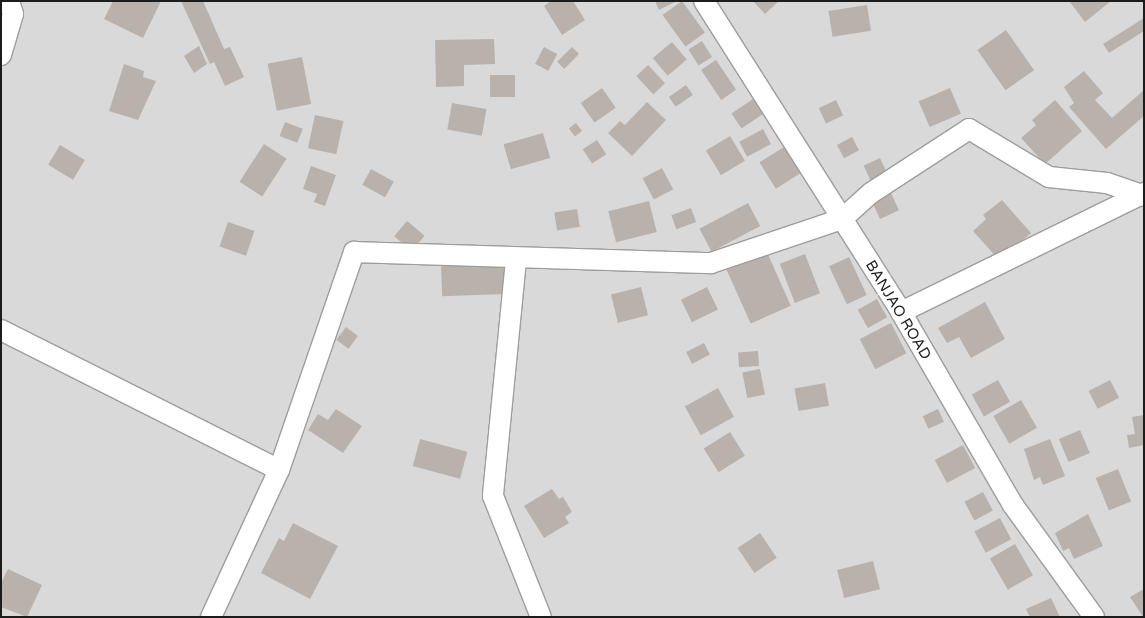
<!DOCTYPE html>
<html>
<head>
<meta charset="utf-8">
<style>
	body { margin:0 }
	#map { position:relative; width:1145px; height:618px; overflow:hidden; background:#ece8e3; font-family:"Varela Round",sans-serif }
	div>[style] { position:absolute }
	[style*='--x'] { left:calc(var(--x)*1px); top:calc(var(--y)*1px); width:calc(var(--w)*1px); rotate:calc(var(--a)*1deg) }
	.residential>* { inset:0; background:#dad9d9; transform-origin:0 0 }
	.building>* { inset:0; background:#b9b1ac; transform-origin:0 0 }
	.roads { filter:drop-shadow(1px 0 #9d9d9d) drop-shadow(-1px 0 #9d9d9d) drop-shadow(0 1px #9d9d9d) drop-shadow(0 -1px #9d9d9d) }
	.minor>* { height:20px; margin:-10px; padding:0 10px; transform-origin:10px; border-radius:10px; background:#fff }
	span { translate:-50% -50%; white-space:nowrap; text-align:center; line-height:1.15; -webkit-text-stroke:5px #fff; paint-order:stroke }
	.street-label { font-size:15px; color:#1c1c1c }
	.frame { position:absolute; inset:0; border:2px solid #1c1c1c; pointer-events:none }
</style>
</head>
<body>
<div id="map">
	<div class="residential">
		<div style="left:1px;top:1px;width:1143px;height:616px"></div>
	</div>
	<div class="building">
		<div style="clip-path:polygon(113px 1px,161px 1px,143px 38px,104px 19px)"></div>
		<div style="clip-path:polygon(181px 1px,203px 1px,224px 49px,230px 47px,244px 77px,225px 86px,214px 62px,210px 64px)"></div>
		<div style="clip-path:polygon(551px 1px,573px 1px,585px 20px,562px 35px,544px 6px)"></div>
		<div style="clip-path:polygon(655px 1px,677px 1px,659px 10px)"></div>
		<div style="left:682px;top:1px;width:39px;height:24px;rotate:54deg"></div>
		<div style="clip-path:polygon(753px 1px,779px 1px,765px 14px)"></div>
		<div style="clip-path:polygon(1069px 1px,1111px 1px,1085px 22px)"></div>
		<div style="left:867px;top:5px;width:26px;height:39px;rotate:81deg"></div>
		<div style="clip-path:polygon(1144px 18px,1144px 31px,1109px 53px,1103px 44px)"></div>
		<div style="left:1006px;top:30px;width:49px;height:35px;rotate:55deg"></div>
		<div style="clip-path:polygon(494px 39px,495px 64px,464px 65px,464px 86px,436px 87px,435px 40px)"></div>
		<div style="left:702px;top:41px;width:19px;height:16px;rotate:58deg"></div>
		<div style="left:672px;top:42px;width:23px;height:25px;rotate:50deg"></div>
		<div style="clip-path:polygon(199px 46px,207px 64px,194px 73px,184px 56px)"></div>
		<div style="left:544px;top:47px;width:15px;height:19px;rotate:28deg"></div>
		<div style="left:572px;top:47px;width:10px;height:21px;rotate:45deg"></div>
		<div style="left:302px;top:57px;width:48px;height:35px;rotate:79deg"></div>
		<div style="left:716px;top:60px;width:36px;height:18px;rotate:56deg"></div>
		<div style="clip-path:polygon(124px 64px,144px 71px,143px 77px,156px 81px,138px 120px,109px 111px)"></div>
		<div style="left:648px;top:65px;width:25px;height:16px;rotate:47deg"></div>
		<div style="clip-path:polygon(1084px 71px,1103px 93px,1095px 100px,1112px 118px,1144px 90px,1144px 116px,1106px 149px,1069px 107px,1074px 103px,1064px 87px)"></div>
		<div style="left:490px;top:75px;width:25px;height:22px"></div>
		<div style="left:686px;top:85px;width:12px;height:21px;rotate:55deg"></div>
		<div style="left:602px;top:88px;width:24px;height:26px;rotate:55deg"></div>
		<div style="left:950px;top:88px;width:28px;height:34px;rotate:67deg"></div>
		<div style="left:753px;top:99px;width:18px;height:26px;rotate:56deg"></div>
		<div style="left:836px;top:100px;width:17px;height:19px;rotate:65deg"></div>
		<div style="clip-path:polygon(1055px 100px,1082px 131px,1045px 164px,1021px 138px,1036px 125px,1032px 120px)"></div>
		<div style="clip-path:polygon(647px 102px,666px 120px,632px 156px,608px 133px,620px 121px,625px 125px)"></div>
		<div style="left:452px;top:103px;width:35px;height:27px;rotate:10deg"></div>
		<div style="left:315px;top:115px;width:29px;height:34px;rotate:12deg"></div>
		<div style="left:285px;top:122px;width:19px;height:15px;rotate:21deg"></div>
		<div style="left:576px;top:123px;width:10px;height:9px;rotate:53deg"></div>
		<div style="left:763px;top:129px;width:17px;height:27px;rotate:62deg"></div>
		<div style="left:543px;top:133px;width:26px;height:41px;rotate:74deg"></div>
		<div style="left:730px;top:136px;width:29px;height:28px;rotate:59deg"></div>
		<div style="left:852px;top:137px;width:15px;height:17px;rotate:62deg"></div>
		<div style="left:597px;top:140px;width:17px;height:17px;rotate:57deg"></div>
		<div style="left:264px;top:144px;width:27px;height:45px;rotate:33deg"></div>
		<div style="left:60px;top:145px;width:29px;height:23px;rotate:31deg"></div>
		<div style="left:784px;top:147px;width:31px;height:29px;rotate:58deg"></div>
		<div style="left:880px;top:158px;width:17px;height:18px;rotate:65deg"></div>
		<div style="clip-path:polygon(311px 166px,336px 175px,325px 206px,314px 202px,317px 194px,303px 189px)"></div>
		<div style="left:662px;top:168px;width:24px;height:22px;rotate:62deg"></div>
		<div style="left:371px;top:169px;width:26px;height:18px;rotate:29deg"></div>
		<div style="left:891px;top:193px;width:19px;height:21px;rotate:65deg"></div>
		<div style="clip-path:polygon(1002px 200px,1031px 233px,999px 260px,973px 231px,986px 219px,983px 215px)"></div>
		<div style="left:649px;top:201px;width:32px;height:42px;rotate:76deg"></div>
		<div style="left:748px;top:203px;width:26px;height:55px;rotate:62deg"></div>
		<div style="left:691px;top:208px;width:15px;height:21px;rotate:70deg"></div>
		<div style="left:577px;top:209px;width:18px;height:23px;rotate:81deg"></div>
		<div style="left:407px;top:221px;width:23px;height:20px;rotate:40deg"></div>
		<div style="left:228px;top:222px;width:28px;height:26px;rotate:19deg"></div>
		<div style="left:766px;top:250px;width:61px;height:44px;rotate:66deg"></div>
		<div style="left:805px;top:254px;width:42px;height:27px;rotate:69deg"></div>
		<div style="left:849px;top:257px;width:42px;height:22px;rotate:65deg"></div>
		<div style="left:504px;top:262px;width:32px;height:63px;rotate:88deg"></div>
		<div style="left:641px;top:287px;width:29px;height:31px;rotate:76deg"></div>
		<div style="left:707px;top:287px;width:25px;height:29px;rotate:64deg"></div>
		<div style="left:877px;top:299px;width:21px;height:22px;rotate:61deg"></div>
		<div style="clip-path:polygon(985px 302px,1005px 339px,971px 358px,959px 337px,947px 343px,938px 328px)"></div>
		<div style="left:891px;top:323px;width:34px;height:35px;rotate:63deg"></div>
		<div style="left:346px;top:327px;width:15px;height:16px;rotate:37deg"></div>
		<div style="left:704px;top:343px;width:13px;height:20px;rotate:63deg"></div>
		<div style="left:758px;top:351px;width:15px;height:20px;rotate:86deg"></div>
		<div style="left:760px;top:369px;width:26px;height:18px;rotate:79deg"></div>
		<div style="left:998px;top:380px;width:25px;height:30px;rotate:61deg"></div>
		<div style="left:1110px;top:380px;width:20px;height:24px;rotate:63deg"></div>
		<div style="left:825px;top:383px;width:23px;height:31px;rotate:80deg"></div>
		<div style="left:718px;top:388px;width:33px;height:38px;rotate:61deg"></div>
		<div style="left:1021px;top:400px;width:32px;height:32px;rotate:60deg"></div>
		<div style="clip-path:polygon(336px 409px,362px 426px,343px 453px,308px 430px,318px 414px,328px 420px)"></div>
		<div style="left:938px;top:409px;width:14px;height:17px;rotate:65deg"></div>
		<div style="clip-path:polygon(1144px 415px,1144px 445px,1129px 448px,1127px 435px,1135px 434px,1132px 417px)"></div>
		<div style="left:1080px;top:430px;width:25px;height:23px;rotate:67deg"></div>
		<div style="left:730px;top:432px;width:28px;height:31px;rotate:58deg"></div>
		<div style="left:420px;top:439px;width:49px;height:28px;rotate:15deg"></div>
		<div style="clip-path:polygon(1050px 439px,1065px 476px,1043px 485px,1040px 477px,1034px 480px,1024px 449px)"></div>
		<div style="left:963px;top:445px;width:26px;height:32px;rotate:62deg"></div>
		<div style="left:1118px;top:469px;width:35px;height:24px;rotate:68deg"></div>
		<div style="clip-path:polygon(552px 489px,559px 499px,563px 497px,572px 512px,565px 517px,569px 523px,544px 538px,524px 506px)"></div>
		<div style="left:983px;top:492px;width:21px;height:21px;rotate:62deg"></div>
		<div style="clip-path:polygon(1088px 514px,1103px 546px,1074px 559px,1069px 548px,1063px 551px,1055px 533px)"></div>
		<div style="left:1000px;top:518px;width:24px;height:29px;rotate:62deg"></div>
		<div style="clip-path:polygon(293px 523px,338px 546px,310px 599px,261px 573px,279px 538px,284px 541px)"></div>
		<div style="left:760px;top:533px;width:30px;height:27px;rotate:56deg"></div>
		<div style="left:1015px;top:544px;width:36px;height:29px;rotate:60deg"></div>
		<div style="left:873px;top:561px;width:29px;height:37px;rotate:76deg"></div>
		<div style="clip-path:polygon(8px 569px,42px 585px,27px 617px,1px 607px,1px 583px)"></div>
		<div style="clip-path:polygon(1144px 589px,1144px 617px,1143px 617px,1130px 597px)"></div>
		<div style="clip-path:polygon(1051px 598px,1060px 617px,1030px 617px,1026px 609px)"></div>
	</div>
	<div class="roads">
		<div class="minor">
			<div style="--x:704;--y:1;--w:368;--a:57.6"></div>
			<div style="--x:901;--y:312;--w:223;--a:59.9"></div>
			<div style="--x:1013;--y:505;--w:138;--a:54.1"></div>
			<div style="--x:1;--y:55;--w:43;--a:-73.7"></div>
			<div style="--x:13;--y:14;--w:14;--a:-107"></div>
			<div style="--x:516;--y:260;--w:237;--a:95.6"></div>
			<div style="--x:493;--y:496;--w:130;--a:68.4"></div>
			<div style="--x:901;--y:312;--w:271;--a:-26.1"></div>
			<div style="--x:1;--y:330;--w:311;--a:26.7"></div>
			<div style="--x:279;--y:470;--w:231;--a:-71"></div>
			<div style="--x:354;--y:252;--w:357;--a:1.8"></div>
			<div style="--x:711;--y:263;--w:138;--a:-18.6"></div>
			<div style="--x:842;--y:219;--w:39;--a:-42"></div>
			<div style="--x:871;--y:193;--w:117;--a:-33.1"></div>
			<div style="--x:969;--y:129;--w:93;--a:31"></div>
			<div style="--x:1049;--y:177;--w:58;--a:5.9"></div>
			<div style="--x:1107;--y:183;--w:39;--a:19"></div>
			<div style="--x:211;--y:617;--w:162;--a:-65.2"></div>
		</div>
	</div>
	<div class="street-label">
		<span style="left:898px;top:310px;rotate:59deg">BANJAO ROAD</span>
	</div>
	<div class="frame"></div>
</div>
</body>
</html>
